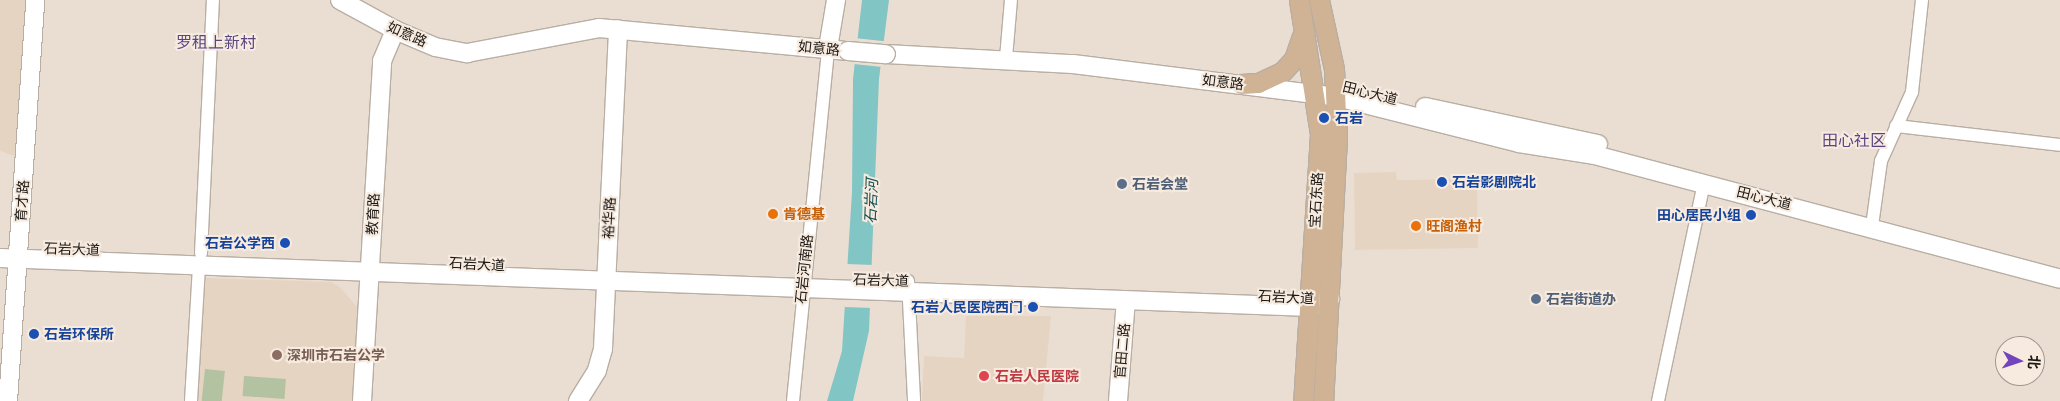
<!DOCTYPE html>
<html>
<head>
<meta charset="utf-8">
<style>
	body { margin:0 }
	#map { position:relative; width:2060px; height:401px; overflow:hidden; background:#eaded3; font-family:Barlow,"Noto Sans SC",sans-serif }
	div>[style] { position:absolute }
	[style*='--x'] { left:calc(var(--x)*1px); top:calc(var(--y)*1px); width:calc(var(--w)*1px); rotate:calc(var(--a)*1deg) }
	.built>* { inset:0; background:#e6d4c3 }
	.green>* { inset:0; background:#b3c2a1; transform-origin:0 0 }
	.water>* { inset:0; background:#82c5c5 }
	.pier>* { inset:0; background:#eaded3; transform-origin:0 0 }
	.roads { filter:drop-shadow(1px 0 #b9aea3) drop-shadow(-1px 0 #b9aea3) drop-shadow(0 1px #b9aea3) drop-shadow(0 -1px #b9aea3) }
	.street>* { height:12px; margin:-6px; padding:0 6px; transform-origin:6px; border-radius:6px; background:#fff }
	.secondary>* { height:18px; margin:-9px; padding:0 9px; transform-origin:9px; border-radius:9px; background:#fff }
	.primary>* { height:19px; margin:-9.5px; padding:0 9.5px; transform-origin:9.5px; border-radius:9.5px; background:#d0b394 }
	.bridges { filter:drop-shadow(1px 0 #b9aea3) drop-shadow(-1px 0 #b9aea3) drop-shadow(0 1px #b9aea3) drop-shadow(0 -1px #b9aea3) }
	.secondary-bridge>* { height:18px; margin:-9px; padding:0 9px; transform-origin:9px; border-radius:9px; background:#fff }
	.dots>* { width:14px; height:14px; translate:-50% -50%; box-sizing:border-box; border:2px solid #f7ebe0; border-radius:50% }
	span { translate:-50% -50%; white-space:nowrap; text-align:center; line-height:1.15; -webkit-text-stroke:4px #f7ebe0; paint-order:stroke }
	.street-label { font-size:14px; color:#1b1713 }
	.transit-label { font-size:14px; color:#164399; font-weight:700 }
	.left { translate:0 -50%; text-align:left }
	.right { translate:-100% -50%; text-align:right }
	.service-label { font-size:14px; color:#4e5e75; font-weight:700 }
	.food-label { font-size:14px; color:#c56008; font-weight:700 }
	.education-label { font-size:14px; color:#785e54; font-weight:700 }
	.health-label { font-size:14px; color:#be3a42; font-weight:700 }
	.water-label { font-size:15px; color:#185253; font-style:italic }
	.quarter-label { font-size:16px; color:#5a4583 }
	.north { position:absolute; left:1995px; top:336px; width:50px; height:50px; box-sizing:border-box; background:#f7ebe0; border:1px solid #9f968e; border-radius:50%; rotate:94deg; font-size:14px; font-weight:700; line-height:20px; text-align:center; color:#1b1713 }
	.north::after { content:''; display:block; margin:auto; width:18px; height:22px; background:#7444bc; clip-path:polygon(50% 0,100% 100%,50% 72%,0 100%) }
</style>
</head>
<body>
<div id="map">
	<div class="built">
		<div style="clip-path:polygon(0 0,26px 0,17px 157px,0 151px)"></div>
		<div style="clip-path:polygon(1396px 172px,1397px 180px,1477px 179px,1478px 248px,1355px 250px,1354px 173px)"></div>
		<div style="clip-path:polygon(203px 278px,331px 282px,340px 287px,358px 308px,352px 401px,196px 401px)"></div>
		<div style="clip-path:polygon(966px 316px,1051px 316px,1043px 401px,922px 401px,924px 356px,964px 358px)"></div>
	</div>
	<div class="green">
		<div style="left:205px;top:369px;width:20px;height:32px;rotate:6deg"></div>
		<div style="left:244px;top:376px;width:42px;height:20px;rotate:4deg"></div>
	</div>
	<div class="water">
		<div style="clip-path:polygon(862px 0,889px 0,879px 79px,869px 331px,853px 401px,827px 401px,842px 351px,852px 192px,853px 79px)"></div>
	</div>
	<div class="pier">
		<div style="left:854px;top:38px;width:31px;height:26px;rotate:6deg"></div>
		<div style="left:846px;top:264px;width:28px;height:43px;rotate:2deg"></div>
	</div>
	<div class="roads">
		<div class="street">
			<div style="--x:1006;--y:58;--w:58;--a:-85.1"></div>
			<div style="--x:1896;--y:126;--w:165;--a:6.6"></div>
			<div style="--x:1872;--y:226;--w:66;--a:-82.1"></div>
			<div style="--x:1881;--y:161;--w:76;--a:-65.8"></div>
			<div style="--x:1912;--y:92;--w:93;--a:-83.8"></div>
			<div style="--x:201;--y:253;--w:253;--a:-87.3"></div>
			<div style="--x:908;--y:281;--w:120;--a:87.1"></div>
			<div style="--x:191;--y:401;--w:136;--a:-86.6"></div>
			<div style="--x:793;--y:401;--w:355;--a:-84.3"></div>
			<div style="--x:1658;--y:401;--w:223;--a:-78.1"></div>
		</div>
		<div class="secondary">
			<div style="--x:340;--y:0;--w:63;--a:28.6"></div>
			<div style="--x:395;--y:30;--w:43;--a:23"></div>
			<div style="--x:435;--y:47;--w:33;--a:11"></div>
			<div style="--x:467;--y:53;--w:134;--a:-10.7"></div>
			<div style="--x:599;--y:28;--w:250;--a:5.3"></div>
			<div style="--x:828;--y:48;--w:49;--a:-80.5"></div>
			<div style="--x:886;--y:54;--w:187;--a:3.1"></div>
			<div style="--x:1073;--y:64;--w:266;--a:7.1"></div>
			<div style="--x:1337;--y:97;--w:188;--a:14.2"></div>
			<div style="--x:1519;--y:143;--w:77;--a:9"></div>
			<div style="--x:1595;--y:155;--w:481;--a:14.9"></div>
			<div style="--x:1425;--y:107;--w:177;--a:12.1"></div>
			<div style="--x:0;--y:258;--w:1311;--a:2.14"></div>
			<div style="--x:1310;--y:307;--w:22;--a:-22"></div>
			<div style="--x:8;--y:401;--w:402;--a:-86.1"></div>
			<div style="--x:362;--y:401;--w:341;--a:-86.6"></div>
			<div style="--x:382;--y:61;--w:34;--a:-67"></div>
			<div style="--x:578;--y:401;--w:36;--a:-58"></div>
			<div style="--x:597;--y:370;--w:22;--a:-74"></div>
			<div style="--x:603;--y:349;--w:320;--a:-87.3"></div>
			<div style="--x:1118;--y:401;--w:101;--a:-85.5"></div>
		</div>
		<div class="primary">
			<div style="--x:1299;--y:0;--w:136;--a:81.1"></div>
			<div style="--x:1320;--y:134;--w:268;--a:93.6"></div>
			<div style="--x:1319;--y:0;--w:71;--a:77.7"></div>
			<div style="--x:1334;--y:69;--w:68;--a:87.5"></div>
			<div style="--x:1337;--y:137;--w:264;--a:93"></div>
			<div style="--x:1241;--y:84;--w:17;--a:-3"></div>
			<div style="--x:1258;--y:83;--w:26;--a:-25"></div>
			<div style="--x:1282;--y:72;--w:18;--a:-47"></div>
			<div style="--x:1294;--y:59;--w:24;--a:-71"></div>
		</div>
	</div>
	<div class="bridges">
		<div class="secondary-bridge">
			<div style="--x:848;--y:51;--w:38;--a:5"></div>
		</div>
	</div>
	<div class="dots">
		<div style="left:1324px;top:118px;background:#1a4fb4"></div>
		<div style="left:1442px;top:182px;background:#1a4fb4"></div>
		<div style="left:1122px;top:184px;background:#5c6f8a"></div>
		<div style="left:773px;top:214px;background:#e8710a"></div>
		<div style="left:1751px;top:215px;background:#1a4fb4"></div>
		<div style="left:1416px;top:226px;background:#e8710a"></div>
		<div style="left:285px;top:243px;background:#1a4fb4"></div>
		<div style="left:1536px;top:299px;background:#5c6f8a"></div>
		<div style="left:1033px;top:307px;background:#1a4fb4"></div>
		<div style="left:34px;top:334px;background:#1a4fb4"></div>
		<div style="left:277px;top:355px;background:#8d6e63"></div>
		<div style="left:984px;top:376px;background:#e0444e"></div>
	</div>
	<div class="street-label">
		<span style="left:407px;top:34px;rotate:24deg">如意路</span>
		<span style="left:819px;top:48px;rotate:6deg">如意路</span>
		<span style="left:1223px;top:82px;rotate:7deg">如意路</span>
		<span style="left:1370px;top:93px;rotate:14deg">田心大道</span>
		<span style="left:1764px;top:198px;rotate:14deg">田心大道</span>
		<span style="left:1316px;top:200px;rotate:-87deg">宝石东路</span>
		<span style="left:22px;top:201px;rotate:-86deg">育才路</span>
		<span style="left:373px;top:214px;rotate:-87deg">教育路</span>
		<span style="left:609px;top:218px;rotate:-87deg">裕华路</span>
		<span style="left:72px;top:249px;rotate:2deg">石岩大道</span>
		<span style="left:477px;top:264px;rotate:3deg">石岩大道</span>
		<span style="left:804px;top:269px;rotate:-84deg">石岩河南路</span>
		<span style="left:881px;top:280px;rotate:2deg">石岩大道</span>
		<span style="left:1286px;top:297px;rotate:3deg">石岩大道</span>
		<span style="left:1122px;top:351px;rotate:-85deg">官田二路</span>
	</div>
	<div class="transit-label">
		<span class="left" style="left:1335px;top:118px">石岩</span>
		<span class="left" style="left:1452px;top:182px">石岩影剧院北</span>
		<span class="right" style="left:1741px;top:215px">田心居民小组</span>
		<span class="right" style="left:275px;top:243px">石岩公学西</span>
		<span class="right" style="left:1023px;top:307px">石岩人民医院西门</span>
		<span class="left" style="left:44px;top:334px">石岩环保所</span>
	</div>
	<div class="service-label">
		<span class="left" style="left:1132px;top:184px">石岩会堂</span>
		<span class="left" style="left:1546px;top:299px">石岩街道办</span>
	</div>
	<div class="food-label">
		<span class="left" style="left:783px;top:214px">肯德基</span>
		<span class="left" style="left:1426px;top:226px">旺阁渔村</span>
	</div>
	<div class="education-label">
		<span class="left" style="left:287px;top:355px">深圳市石岩公学</span>
	</div>
	<div class="health-label">
		<span class="left" style="left:995px;top:376px">石岩人民医院</span>
	</div>
	<div class="water-label">
		<span style="left:871px;top:201px;rotate:-88deg">石岩河</span>
	</div>
	<div class="quarter-label">
		<span style="left:216px;top:42px">罗租上新村</span>
		<span style="left:1854px;top:140px">田心社区</span>
	</div>
	<div class="north">北</div>
</div>
</body>
</html>
